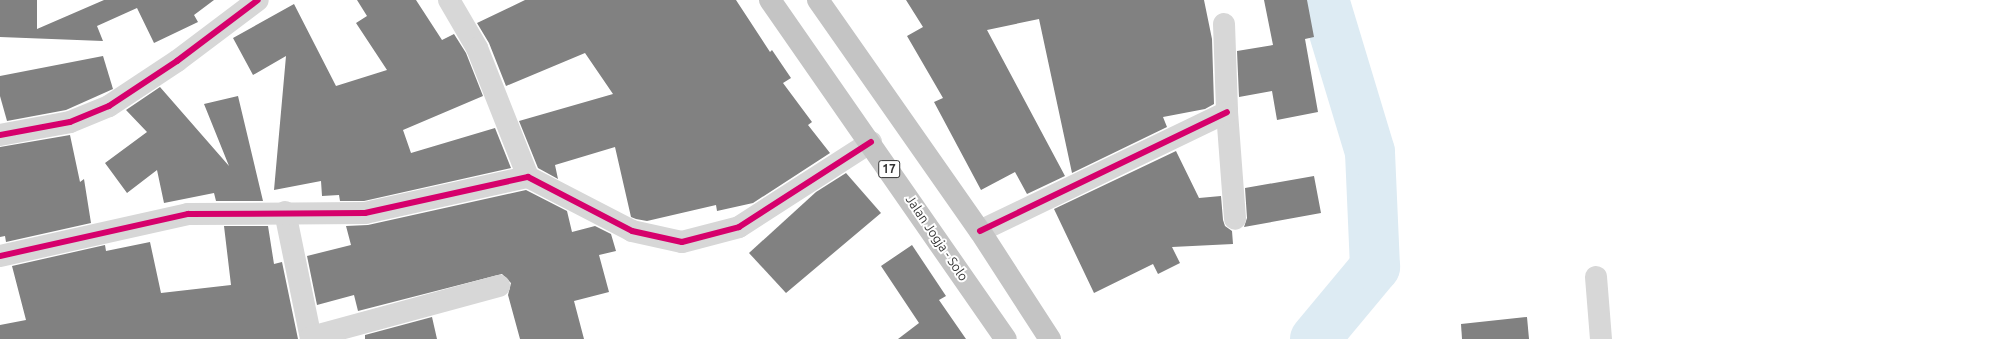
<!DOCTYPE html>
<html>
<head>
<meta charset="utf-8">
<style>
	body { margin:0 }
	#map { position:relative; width:1998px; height:339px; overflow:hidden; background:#fff; font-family:Ubuntu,sans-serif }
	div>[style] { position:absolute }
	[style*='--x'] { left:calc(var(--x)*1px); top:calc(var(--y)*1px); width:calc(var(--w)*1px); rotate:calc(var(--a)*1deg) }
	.river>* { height:50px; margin:-25px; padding:0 25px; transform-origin:25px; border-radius:25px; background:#ddebf3 }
	.building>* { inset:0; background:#818181 }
	.street>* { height:22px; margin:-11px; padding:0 11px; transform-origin:11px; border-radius:11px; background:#d7d7d7 }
	.highway>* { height:22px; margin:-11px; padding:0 11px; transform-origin:11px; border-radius:11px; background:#c4c4c4 }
	.cycleway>* { height:6px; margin:-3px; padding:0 3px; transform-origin:3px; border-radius:3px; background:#d6006c }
	span { translate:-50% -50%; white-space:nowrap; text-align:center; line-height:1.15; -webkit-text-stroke:4px #fff; paint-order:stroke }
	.shield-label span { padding:1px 3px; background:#fff; border:1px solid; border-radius:3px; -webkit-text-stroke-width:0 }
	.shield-label { font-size:12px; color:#333; font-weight:700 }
	.street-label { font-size:13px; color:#333 }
</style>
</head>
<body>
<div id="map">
	<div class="river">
		<div style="--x:1315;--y:339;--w:94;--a:-50.2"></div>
		<div style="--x:1375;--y:267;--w:115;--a:-92.5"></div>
		<div style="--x:1370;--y:152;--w:159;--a:-106.8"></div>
	</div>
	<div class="building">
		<div style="clip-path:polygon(0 0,37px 0,37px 29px,104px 0,214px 0,194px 15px,198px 22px,154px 43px,137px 8px,97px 26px,103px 41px,0 37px)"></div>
		<div style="clip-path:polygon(357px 0,416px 0,442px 40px,454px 34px,466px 53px,483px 96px,403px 130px,411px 153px,495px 128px,511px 168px,364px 201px,340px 201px,339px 195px,322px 196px,321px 181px,274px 190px,286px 56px,253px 75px,233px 38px,294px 4px,336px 86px,387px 70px,356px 23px,367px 16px)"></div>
		<div style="clip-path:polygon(525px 0,736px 0,770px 52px,772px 50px,791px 78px,783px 83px,812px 122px,808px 125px,830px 153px,753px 203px,717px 211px,716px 205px,647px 221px,636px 219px,631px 217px,615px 147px,555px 165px,558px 179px,538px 168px,519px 121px,613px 94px,585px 53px,506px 86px,489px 43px,477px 23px)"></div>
		<div style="clip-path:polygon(906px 0,1204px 0,1212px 39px,1214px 104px,1205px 109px,1163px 117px,1167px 127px,1072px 173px,1039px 19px,987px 30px,1065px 176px,1027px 194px,1015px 172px,981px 190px,934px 102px,943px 98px,907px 36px,923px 27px)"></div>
		<div style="clip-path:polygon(1264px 0,1307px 0,1314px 37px,1305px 39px,1318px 112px,1277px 120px,1272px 91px,1239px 97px,1237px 51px,1273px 45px)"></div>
		<div style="clip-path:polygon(103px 56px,113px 89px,66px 110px,7px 121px,0 96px,0 76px)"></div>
		<div style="clip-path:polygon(160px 87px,229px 166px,204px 104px,238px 96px,263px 201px,216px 201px,214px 193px,164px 203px,157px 170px,127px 193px,105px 163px,147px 132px,126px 110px)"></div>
		<div style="clip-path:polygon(70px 135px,80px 182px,84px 179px,91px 223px,6px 242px,5px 236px,0 237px,0 147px)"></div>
		<div style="clip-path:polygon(1176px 151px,1199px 198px,1221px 196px,1223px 220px,1225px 226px,1232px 231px,1233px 244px,1172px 247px,1180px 263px,1158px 274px,1153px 264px,1094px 293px,1054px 209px)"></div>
		<div style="clip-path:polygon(846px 173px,881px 213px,786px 293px,749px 253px,816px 192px)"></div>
		<div style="clip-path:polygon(1314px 176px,1321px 213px,1244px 227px,1247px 218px,1245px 188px)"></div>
		<div style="clip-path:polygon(526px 190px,567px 211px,572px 232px,595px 226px,611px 234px,616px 251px,599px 255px,609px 292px,574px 301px,584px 339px,520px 339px,508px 295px,511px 283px,502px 274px,358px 311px,354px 295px,317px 305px,307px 256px,351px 245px,346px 226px,368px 225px)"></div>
		<div style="clip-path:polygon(224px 226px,268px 226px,274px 264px,282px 262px,298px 339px,0 339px,0 325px,26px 320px,12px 266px,105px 245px,106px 251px,150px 242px,161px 293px,231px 285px)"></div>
		<div style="clip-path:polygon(912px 245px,946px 296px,939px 300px,966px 339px,898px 339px,919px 323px,881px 266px)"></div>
		<div style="clip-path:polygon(432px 317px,437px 339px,365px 339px,365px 335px)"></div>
		<div style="clip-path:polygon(1527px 317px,1529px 339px,1462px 339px,1461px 324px)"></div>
	</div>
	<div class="street">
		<div style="--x:449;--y:0;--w:56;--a:59.7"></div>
		<div style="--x:477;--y:48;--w:139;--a:68.4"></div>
		<div style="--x:1224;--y:24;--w:88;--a:88"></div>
		<div style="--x:1227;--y:112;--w:107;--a:85.7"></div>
		<div style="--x:0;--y:135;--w:71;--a:-10.5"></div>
		<div style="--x:70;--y:122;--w:42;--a:-22.3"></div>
		<div style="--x:109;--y:106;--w:82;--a:-33.5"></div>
		<div style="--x:177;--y:61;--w:101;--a:-37"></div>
		<div style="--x:285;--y:212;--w:130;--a:78.4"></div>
		<div style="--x:980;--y:231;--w:274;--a:-25.7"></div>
		<div style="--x:0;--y:256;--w:193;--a:-12.6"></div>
		<div style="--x:188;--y:214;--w:177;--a:-0.3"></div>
		<div style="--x:365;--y:213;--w:167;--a:-12.5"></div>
		<div style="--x:528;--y:177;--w:117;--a:27.4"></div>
		<div style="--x:632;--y:231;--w:51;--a:12.4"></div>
		<div style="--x:682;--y:242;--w:59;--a:-14.7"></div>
		<div style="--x:739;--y:227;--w:157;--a:-32.8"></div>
		<div style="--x:1596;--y:277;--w:62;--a:85.4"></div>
		<div style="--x:311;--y:337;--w:195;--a:-15.2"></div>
	</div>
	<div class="highway">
		<div style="--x:770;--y:0;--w:413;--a:55.2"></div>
		<div style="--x:818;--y:0;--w:282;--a:55"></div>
		<div style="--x:980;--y:231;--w:129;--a:57.1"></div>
	</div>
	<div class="cycleway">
		<div style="--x:0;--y:135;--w:71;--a:-10.5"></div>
		<div style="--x:70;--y:122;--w:42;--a:-22.3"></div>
		<div style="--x:109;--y:106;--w:82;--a:-33.5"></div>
		<div style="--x:177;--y:61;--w:101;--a:-37"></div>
		<div style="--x:980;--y:231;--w:274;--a:-25.7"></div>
		<div style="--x:0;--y:256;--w:193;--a:-12.6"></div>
		<div style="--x:188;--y:214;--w:177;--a:-0.3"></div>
		<div style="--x:365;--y:213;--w:167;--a:-12.5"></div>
		<div style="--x:528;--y:177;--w:117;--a:27.4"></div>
		<div style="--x:632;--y:231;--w:51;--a:12.4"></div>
		<div style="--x:682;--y:242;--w:59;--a:-14.7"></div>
		<div style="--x:739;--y:227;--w:157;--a:-32.8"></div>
	</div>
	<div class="shield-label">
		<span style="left:889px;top:169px">17</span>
	</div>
	<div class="street-label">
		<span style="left:937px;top:238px;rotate:56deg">Jalan Jogja - Solo</span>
	</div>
</div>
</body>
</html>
